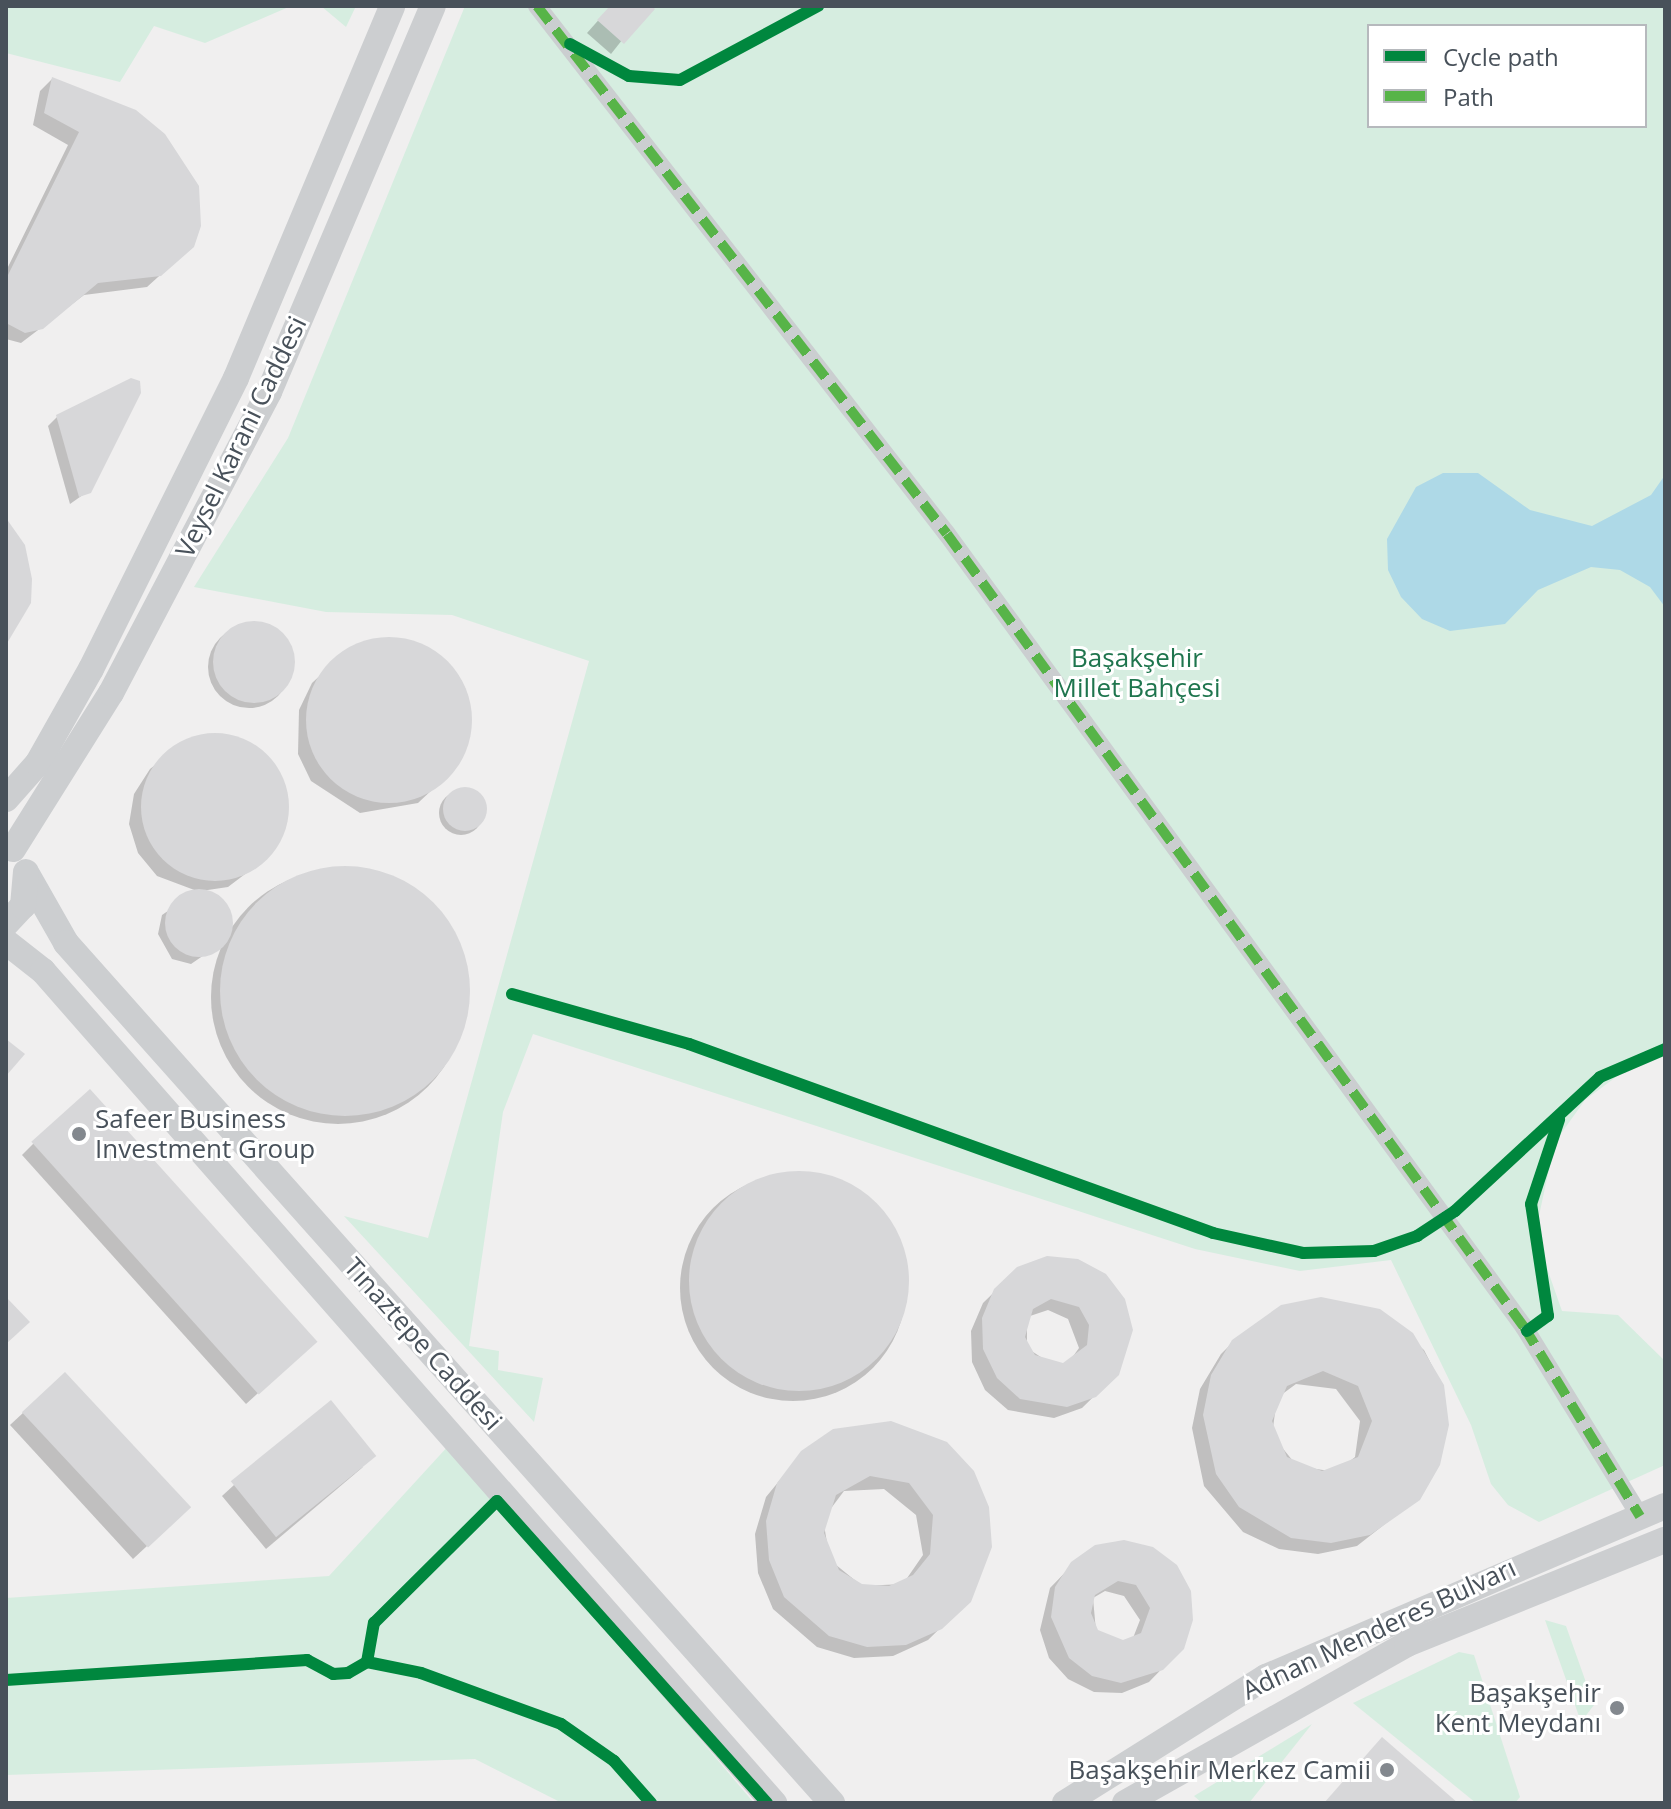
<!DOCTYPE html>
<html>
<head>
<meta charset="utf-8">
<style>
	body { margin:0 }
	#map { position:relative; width:1671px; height:1809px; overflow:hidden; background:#f0efef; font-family:"Open Sans",sans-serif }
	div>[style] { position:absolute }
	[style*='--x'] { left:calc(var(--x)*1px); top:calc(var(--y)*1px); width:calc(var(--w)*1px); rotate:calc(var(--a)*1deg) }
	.green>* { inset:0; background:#d6ede0 }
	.water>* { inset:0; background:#aed9e7 }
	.shadow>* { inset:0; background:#0003 }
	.round { border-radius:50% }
	.building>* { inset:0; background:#d7d7d9; transform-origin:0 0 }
	.street>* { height:18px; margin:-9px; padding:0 9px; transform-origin:9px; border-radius:9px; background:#cbced0 }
	.secondary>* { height:26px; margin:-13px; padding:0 13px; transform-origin:13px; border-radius:13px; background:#ccced0 }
	.quiet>* { height:10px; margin-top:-5px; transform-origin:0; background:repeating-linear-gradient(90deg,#57b448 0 20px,transparent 0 30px) }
	.cycleway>* { height:12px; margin:-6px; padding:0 6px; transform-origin:6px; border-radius:6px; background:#00873e }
	.dots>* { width:22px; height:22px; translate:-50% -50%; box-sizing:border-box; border:4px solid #fff; border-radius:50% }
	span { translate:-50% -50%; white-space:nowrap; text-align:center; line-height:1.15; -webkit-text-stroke:6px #fff; paint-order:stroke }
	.street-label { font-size:26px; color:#48515a }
	.park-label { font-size:26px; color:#1f754e }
	.poi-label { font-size:26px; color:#48515a }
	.left { translate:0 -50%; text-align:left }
	.right { translate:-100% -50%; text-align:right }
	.frame { position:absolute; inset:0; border:8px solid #48515a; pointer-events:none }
	.legend { position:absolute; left:1367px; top:24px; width:280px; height:104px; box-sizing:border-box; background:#fff; border:2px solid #b6b9bd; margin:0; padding:10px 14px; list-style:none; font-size:24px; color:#48515a }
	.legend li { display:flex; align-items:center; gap:16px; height:40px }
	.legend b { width:40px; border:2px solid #b6b9bd }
</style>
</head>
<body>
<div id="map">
	<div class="green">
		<div style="clip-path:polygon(6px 6px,291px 6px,205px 43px,154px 26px,120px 82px,6px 53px)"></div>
		<div style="clip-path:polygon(321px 6px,356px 6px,346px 27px)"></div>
		<div style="clip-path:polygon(evenodd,465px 6px,1665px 6px,1665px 1052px,1635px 1063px,1585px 1100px,1555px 1142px,1535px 1234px,1562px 1311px,1618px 1315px,1665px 1361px,1665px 1465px,1539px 1522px,1508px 1505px,1491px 1484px,1471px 1425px,1391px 1260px,1300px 1271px,1195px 1249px,533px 1034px,503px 1112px,469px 1346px,499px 1351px,498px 1370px,543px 1378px,534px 1422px,344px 1216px,428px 1238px,589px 661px,452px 615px,326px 612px,194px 587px,288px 438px,465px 6px,1369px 26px,1645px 26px,1645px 126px,1369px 126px,1369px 26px)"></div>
		<div style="clip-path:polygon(450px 1444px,754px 1803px,562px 1803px,475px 1759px,6px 1775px,6px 1598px,329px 1576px)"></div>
		<div style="clip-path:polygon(1545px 1620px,1566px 1626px,1594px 1705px,1581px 1722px)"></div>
		<div style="clip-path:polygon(1459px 1652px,1474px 1655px,1520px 1797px,1515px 1803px,1476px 1803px,1353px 1703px)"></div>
		<div style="clip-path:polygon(1312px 1724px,1249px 1803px,1202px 1803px,1194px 1796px)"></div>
	</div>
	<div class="water">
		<div style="clip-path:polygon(1443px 473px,1478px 473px,1530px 510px,1592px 526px,1651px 495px,1665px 475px,1665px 607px,1650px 587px,1620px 570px,1591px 567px,1538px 590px,1505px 624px,1450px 631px,1422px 619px,1401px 597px,1388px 570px,1387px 539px,1416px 487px)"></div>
	</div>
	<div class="shadow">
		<div style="clip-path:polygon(611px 6px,649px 6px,611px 54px,587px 33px)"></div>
		<div style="clip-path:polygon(52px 79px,179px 258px,147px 287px,84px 295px,21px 343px,6px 339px,6px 271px,68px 145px,33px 125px,40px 91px)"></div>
		<div style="clip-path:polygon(57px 417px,87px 492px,70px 504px,48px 426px)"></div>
		<div class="round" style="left:208px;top:626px;width:82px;height:82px"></div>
		<div style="clip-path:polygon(405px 641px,455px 672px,470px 729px,453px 770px,418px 803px,360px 813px,311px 781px,298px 754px,299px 710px,312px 683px,348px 650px)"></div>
		<div style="clip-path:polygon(218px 734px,259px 750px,278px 773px,287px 802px,282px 832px,266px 858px,228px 887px,201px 891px,216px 896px,231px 921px,226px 940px,191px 964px,172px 959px,158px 934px,162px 915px,197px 891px,157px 876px,138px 853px,129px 824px,134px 794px,150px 769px,188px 739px)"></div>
		<div class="round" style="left:439px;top:791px;width:44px;height:44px"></div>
		<div class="round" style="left:211px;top:870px;width:254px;height:254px"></div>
		<div style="clip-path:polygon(34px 1143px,303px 1352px,246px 1404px,22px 1155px)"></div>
		<div class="round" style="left:680px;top:1175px;width:226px;height:226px"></div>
		<div style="clip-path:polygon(evenodd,1018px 1269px,1124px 1300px,1117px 1374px,1082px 1408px,1054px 1418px,1008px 1410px,985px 1390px,972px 1362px,971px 1331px,983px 1303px,1018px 1269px,1048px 1310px,1068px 1319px,1079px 1348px,1069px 1362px,1053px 1365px,1027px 1348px,1027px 1317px,1048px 1310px)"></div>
		<div style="clip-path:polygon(evenodd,1379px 1311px,1424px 1350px,1442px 1385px,1418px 1498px,1357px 1546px,1318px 1554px,1279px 1549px,1243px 1532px,1204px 1486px,1192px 1428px,1200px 1389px,1221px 1354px,1233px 1342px,1379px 1311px,1296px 1384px,1336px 1389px,1360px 1421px,1355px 1457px,1336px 1472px,1297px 1466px,1272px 1435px,1277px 1398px,1296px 1384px)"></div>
		<div style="clip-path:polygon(65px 1374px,175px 1520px,133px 1559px,10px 1425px)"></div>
		<div style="clip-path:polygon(evenodd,945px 1444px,969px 1600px,928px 1640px,893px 1656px,854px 1658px,817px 1647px,773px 1609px,758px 1573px,755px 1534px,766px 1497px,798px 1458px,945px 1444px,884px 1489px,916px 1515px,923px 1555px,903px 1584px,862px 1586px,830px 1560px,823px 1519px,844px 1491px,884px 1489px)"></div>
		<div style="clip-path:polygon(363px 1467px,266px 1549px,222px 1496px,234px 1485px)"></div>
		<div style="clip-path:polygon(evenodd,1083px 1554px,1189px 1592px,1182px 1648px,1149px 1682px,1122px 1693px,1094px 1692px,1068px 1679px,1049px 1658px,1040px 1630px,1050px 1588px,1083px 1554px,1105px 1591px,1124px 1596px,1140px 1620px,1133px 1638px,1123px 1642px,1096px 1631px,1093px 1598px,1105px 1591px)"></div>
	</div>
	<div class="building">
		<div style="clip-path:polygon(610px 6px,652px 6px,655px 9px,624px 44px,597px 20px)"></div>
		<div style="clip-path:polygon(52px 77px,136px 110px,165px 134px,199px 186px,201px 226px,194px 247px,161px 276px,98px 283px,43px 329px,25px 333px,6px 323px,6px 279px,79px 132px,44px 113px)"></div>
		<div style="clip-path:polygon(131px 378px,140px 381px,141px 393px,91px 493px,79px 497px,56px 415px)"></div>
		<div style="clip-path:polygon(6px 518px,25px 545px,32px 579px,31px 603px,6px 645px)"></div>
		<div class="round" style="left:213px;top:621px;width:82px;height:82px"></div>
		<div class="round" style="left:306px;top:637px;width:166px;height:166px"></div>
		<div class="round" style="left:141px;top:733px;width:148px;height:148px"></div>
		<div class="round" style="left:443px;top:787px;width:44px;height:44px"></div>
		<div class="round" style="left:220px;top:866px;width:250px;height:250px"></div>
		<div class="round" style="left:165px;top:889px;width:68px;height:68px"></div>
		<div style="clip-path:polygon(6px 1039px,25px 1054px,6px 1076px)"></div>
		<div style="left:90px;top:1089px;width:340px;height:79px;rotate:48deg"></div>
		<div class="round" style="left:689px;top:1171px;width:220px;height:220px"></div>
		<div style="clip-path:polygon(evenodd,1047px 1256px,1078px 1259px,1106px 1274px,1125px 1299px,1133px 1330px,1119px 1375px,1096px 1397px,1067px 1407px,1020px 1399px,997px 1378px,983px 1349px,982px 1318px,994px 1289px,1017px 1267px,1047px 1256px,1051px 1299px,1079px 1307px,1089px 1325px,1087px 1345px,1063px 1363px,1035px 1355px,1025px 1337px,1033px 1309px,1051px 1299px)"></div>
		<div style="clip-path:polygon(6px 1297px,30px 1322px,6px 1344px)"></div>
		<div style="clip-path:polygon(evenodd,1321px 1297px,1380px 1309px,1413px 1333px,1444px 1385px,1449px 1425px,1440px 1465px,1420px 1500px,1370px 1535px,1331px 1543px,1291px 1538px,1239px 1507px,1216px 1474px,1203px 1415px,1211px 1375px,1232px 1340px,1281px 1305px,1321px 1297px,1323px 1371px,1358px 1386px,1372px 1421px,1358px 1457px,1322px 1471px,1287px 1457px,1272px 1421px,1287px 1386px,1323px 1371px)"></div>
		<div style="left:65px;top:1372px;width:185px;height:59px;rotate:47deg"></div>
		<div style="left:331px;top:1400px;width:72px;height:129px;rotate:51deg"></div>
		<div style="clip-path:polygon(evenodd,891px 1421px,947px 1442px,974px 1471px,989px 1507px,992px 1547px,971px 1602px,942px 1629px,906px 1645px,867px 1647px,829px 1636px,784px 1597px,769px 1560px,766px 1521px,777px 1483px,801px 1451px,833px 1429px,891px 1421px,870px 1476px,909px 1483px,933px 1515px,930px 1554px,913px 1575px,889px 1586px,862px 1584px,839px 1570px,824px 1533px,836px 1495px,870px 1476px)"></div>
		<div style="clip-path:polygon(evenodd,1124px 1540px,1153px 1547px,1177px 1565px,1191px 1591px,1193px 1620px,1184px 1649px,1163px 1670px,1121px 1683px,1092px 1676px,1069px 1658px,1051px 1617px,1055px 1587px,1071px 1562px,1095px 1545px,1124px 1540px,1118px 1581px,1136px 1585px,1150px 1608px,1141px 1633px,1123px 1640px,1098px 1630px,1091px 1613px,1095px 1595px,1118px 1581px)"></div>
		<div style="clip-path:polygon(1382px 1737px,1458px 1803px,1324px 1803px)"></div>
	</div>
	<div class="street">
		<div style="--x:537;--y:6;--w:668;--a:52.17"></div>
		<div style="--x:947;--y:534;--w:981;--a:53.96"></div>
		<div style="--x:1524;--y:1327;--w:222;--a:58.5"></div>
	</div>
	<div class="secondary">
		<div style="--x:6;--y:799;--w:48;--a:-48.4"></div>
		<div style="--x:38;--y:763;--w:108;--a:-60.6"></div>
		<div style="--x:91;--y:669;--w:325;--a:-63.5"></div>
		<div style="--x:236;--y:378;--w:403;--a:-67.2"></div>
		<div style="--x:13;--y:849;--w:184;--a:-57.9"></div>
		<div style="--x:111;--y:693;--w:340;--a:-62.3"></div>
		<div style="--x:269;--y:392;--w:419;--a:-67"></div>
		<div style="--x:28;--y:876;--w:77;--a:60.4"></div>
		<div style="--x:66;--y:943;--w:1152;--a:48.31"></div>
		<div style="--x:6;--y:924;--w:25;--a:-47"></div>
		<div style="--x:23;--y:906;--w:34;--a:-85"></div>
		<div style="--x:6;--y:942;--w:47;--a:38.1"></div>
		<div style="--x:43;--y:971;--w:1108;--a:48.7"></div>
		<div style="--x:1065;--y:1803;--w:237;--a:-32.1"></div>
		<div style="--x:1266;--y:1677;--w:434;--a:-23.2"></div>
		<div style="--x:1125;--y:1803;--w:324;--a:-29.4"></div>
		<div style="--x:1407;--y:1644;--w:278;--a:-22"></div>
	</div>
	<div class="quiet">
		<div style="--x:537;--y:6;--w:668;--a:52.17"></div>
		<div style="--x:947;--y:534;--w:981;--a:53.96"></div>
		<div style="--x:1524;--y:1327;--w:222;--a:58.5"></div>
	</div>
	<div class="cycleway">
		<div style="--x:570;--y:44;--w:67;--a:28.5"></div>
		<div style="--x:629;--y:76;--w:51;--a:4.5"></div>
		<div style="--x:680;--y:80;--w:157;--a:-28.2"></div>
		<div style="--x:512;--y:994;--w:184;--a:15.8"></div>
		<div style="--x:689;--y:1044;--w:557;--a:19.83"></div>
		<div style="--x:1213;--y:1233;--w:92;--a:12.5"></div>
		<div style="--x:1303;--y:1253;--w:71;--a:-1.6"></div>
		<div style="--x:1374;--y:1251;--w:46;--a:-19.2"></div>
		<div style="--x:1417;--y:1236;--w:45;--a:-33.3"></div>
		<div style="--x:1455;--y:1211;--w:197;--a:-42.7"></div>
		<div style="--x:1600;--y:1077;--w:71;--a:-23.3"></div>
		<div style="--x:1527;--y:1331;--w:26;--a:-36"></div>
		<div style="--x:1548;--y:1316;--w:113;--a:-98.6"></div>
		<div style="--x:1531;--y:1204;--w:89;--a:-71.6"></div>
		<div style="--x:367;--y:1662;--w:55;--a:11.5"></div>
		<div style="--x:421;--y:1673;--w:149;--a:20"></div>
		<div style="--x:561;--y:1724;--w:65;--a:34.9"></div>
		<div style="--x:614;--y:1761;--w:56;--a:48.6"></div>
		<div style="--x:6;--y:1680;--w:302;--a:-3.8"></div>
		<div style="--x:307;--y:1660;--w:30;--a:28"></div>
		<div style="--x:333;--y:1674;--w:15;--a:-4"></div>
		<div style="--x:348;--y:1673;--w:22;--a:-30"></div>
		<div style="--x:367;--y:1662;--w:40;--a:-80"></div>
		<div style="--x:374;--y:1623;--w:173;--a:-44.8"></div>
		<div style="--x:497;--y:1501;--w:405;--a:48.2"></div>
	</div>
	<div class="dots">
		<div style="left:79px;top:1134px;background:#83888e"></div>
		<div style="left:1617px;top:1708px;background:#83888e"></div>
		<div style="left:1387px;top:1770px;background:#83888e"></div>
	</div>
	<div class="street-label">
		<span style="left:241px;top:437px;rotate:-64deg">Veysel Karani Caddesi</span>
		<span style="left:423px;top:1344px;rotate:48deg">Tınaztepe Caddesi</span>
		<span style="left:1379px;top:1629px;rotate:-25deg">Adnan Menderes Bulvarı</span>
	</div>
	<div class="park-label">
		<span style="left:1137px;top:673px">Başakşehir<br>Millet Bahçesi</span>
	</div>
	<div class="poi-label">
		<span class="left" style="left:95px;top:1134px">Safeer Business<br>Investment Group</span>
		<span class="right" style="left:1601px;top:1708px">Başakşehir<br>Kent Meydanı</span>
		<span class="right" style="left:1371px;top:1770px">Başakşehir Merkez Camii</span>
	</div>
	<div class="frame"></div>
	<ul class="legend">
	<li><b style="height:10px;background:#00873e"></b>Cycle path</li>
	<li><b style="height:10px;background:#57b448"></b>Path</li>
	</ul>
</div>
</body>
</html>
